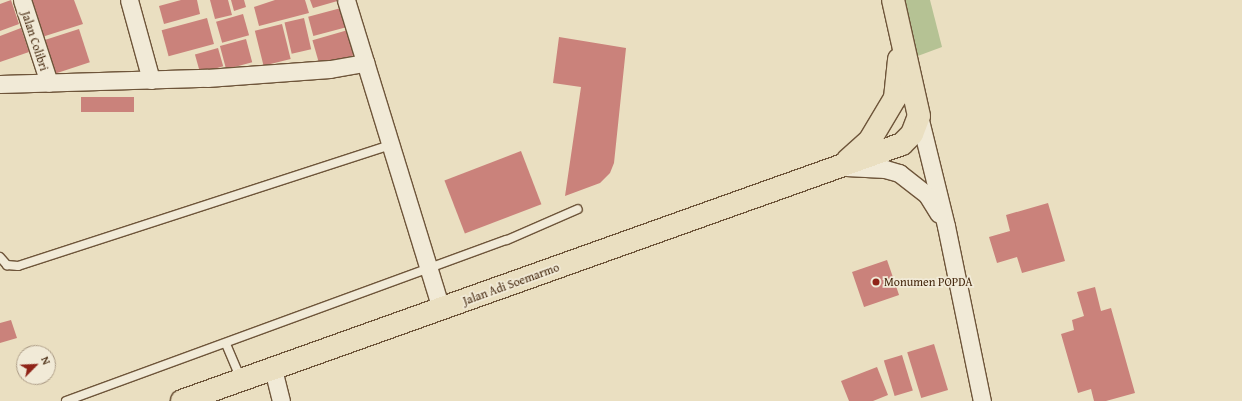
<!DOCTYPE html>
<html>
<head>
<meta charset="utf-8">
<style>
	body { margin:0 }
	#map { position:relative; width:1242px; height:401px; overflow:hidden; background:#eadfc1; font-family:"Gentium Book Plus",serif }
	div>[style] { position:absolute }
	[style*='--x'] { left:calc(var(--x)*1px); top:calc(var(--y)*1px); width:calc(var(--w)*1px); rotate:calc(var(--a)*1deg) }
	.green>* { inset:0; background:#b5c294 }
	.building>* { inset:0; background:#ca827b; transform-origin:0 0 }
	.roads { filter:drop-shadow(1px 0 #6e553a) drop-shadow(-1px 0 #6e553a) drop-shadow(0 1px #6e553a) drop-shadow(0 -1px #6e553a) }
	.lane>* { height:8px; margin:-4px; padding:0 4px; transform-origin:4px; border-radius:4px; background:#f1ead7 }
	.street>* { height:17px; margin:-8.5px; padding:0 8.5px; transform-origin:8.5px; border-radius:8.5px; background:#f1ead7 }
	.highway>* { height:22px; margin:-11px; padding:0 11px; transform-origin:11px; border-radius:11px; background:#eadfc1 }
	.dots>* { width:11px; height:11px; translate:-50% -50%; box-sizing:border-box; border:2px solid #f1ead7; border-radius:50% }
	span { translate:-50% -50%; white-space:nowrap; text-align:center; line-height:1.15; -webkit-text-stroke:3.5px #f1ead7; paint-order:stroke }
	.street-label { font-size:12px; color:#44270d }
	.poi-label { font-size:12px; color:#44270d }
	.left { translate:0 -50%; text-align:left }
	.north { position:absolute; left:16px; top:345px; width:40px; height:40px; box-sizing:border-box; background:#f1ead7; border:1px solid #ac9c86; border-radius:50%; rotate:66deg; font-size:11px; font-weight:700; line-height:16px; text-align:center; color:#44270d }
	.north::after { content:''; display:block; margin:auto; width:14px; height:18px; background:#8f2418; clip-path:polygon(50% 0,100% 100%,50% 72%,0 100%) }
</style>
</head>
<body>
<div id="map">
	<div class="green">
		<div style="clip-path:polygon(901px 0,930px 0,942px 47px,915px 57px)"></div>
	</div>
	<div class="building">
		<div style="clip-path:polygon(11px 0,19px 24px,0 31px,0 4px)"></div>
		<div style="clip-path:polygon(29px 0,74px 0,83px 24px,42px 37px)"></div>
		<div style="clip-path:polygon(181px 0,197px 0,200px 14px,164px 24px,159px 6px)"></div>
		<div style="clip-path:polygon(210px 0,228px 0,232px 15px,215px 19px)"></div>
		<div style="clip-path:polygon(231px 0,244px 0,246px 7px,234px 11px)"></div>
		<div style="clip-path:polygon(275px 0,305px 0,309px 13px,259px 26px,254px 7px)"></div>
		<div style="clip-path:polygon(310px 0,341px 0,313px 8px)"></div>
		<div style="left:341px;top:8px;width:20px;height:34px;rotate:75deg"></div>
		<div style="left:243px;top:14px;width:22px;height:28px;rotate:74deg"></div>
		<div style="left:207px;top:18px;width:27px;height:47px;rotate:75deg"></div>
		<div style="left:304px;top:18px;width:32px;height:20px;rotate:77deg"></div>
		<div style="left:282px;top:24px;width:36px;height:28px;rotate:76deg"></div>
		<div style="clip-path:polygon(21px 28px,29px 52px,0 62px,0 36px)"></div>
		<div style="left:79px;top:29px;width:35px;height:36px;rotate:72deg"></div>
		<div style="left:348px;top:30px;width:26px;height:37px;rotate:74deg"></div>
		<div style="clip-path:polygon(559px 37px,626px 48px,614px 163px,610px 173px,600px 183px,565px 196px,581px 87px,553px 83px)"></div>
		<div style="left:246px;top:39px;width:24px;height:27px;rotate:75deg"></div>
		<div style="left:218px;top:48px;width:19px;height:24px;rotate:74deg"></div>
		<div style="left:81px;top:97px;width:53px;height:15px"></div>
		<div style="left:521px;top:151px;width:57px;height:82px;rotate:69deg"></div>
		<div style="clip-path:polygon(1048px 203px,1065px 261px,1022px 273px,1017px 257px,997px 263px,989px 237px,1010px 231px,1006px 215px)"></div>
		<div style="left:887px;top:260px;width:37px;height:37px;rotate:71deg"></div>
		<div style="clip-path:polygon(1095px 287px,1101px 311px,1111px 308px,1135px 393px,1106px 401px,1094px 401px,1091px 389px,1078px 393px,1061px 334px,1074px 330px,1072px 320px,1084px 316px,1077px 292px)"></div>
		<div style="clip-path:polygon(11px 320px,17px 338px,0 343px,0 323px)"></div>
		<div style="left:934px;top:344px;width:48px;height:28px;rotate:73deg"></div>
		<div style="left:902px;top:355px;width:37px;height:19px;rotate:73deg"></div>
		<div style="clip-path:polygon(877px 367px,888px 395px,873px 401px,849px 401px,841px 381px)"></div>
	</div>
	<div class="roads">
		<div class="lane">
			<div style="--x:0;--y:257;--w:11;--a:49"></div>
			<div style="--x:7;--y:265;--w:11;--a:5"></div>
			<div style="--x:18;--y:266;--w:392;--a:-18"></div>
			<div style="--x:226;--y:344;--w:39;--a:67"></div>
			<div style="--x:66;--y:401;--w:469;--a:-20.1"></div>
			<div style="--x:507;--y:240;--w:77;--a:-23.6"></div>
		</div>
		<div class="street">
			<div style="--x:22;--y:0;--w:87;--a:72"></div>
			<div style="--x:129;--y:0;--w:83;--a:74.6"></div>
			<div style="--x:346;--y:0;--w:323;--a:72.9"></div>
			<div style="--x:0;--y:84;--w:207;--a:-1.7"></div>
			<div style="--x:207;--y:78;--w:123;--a:-4.2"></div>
			<div style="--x:330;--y:69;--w:36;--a:-10"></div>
			<div style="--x:919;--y:116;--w:113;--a:76.2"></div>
			<div style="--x:946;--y:226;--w:179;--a:78.4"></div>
			<div style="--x:846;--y:167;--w:39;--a:3"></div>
			<div style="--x:885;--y:169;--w:15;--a:16"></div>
			<div style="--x:899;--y:173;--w:36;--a:38"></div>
			<div style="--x:927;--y:195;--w:22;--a:58"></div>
			<div style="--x:273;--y:369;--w:33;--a:76"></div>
		</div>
		<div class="highway">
			<div style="--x:848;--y:160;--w:30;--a:-42"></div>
			<div style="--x:870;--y:140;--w:49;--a:-59.2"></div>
			<div style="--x:895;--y:98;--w:39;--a:-84"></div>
			<div style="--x:182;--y:401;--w:764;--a:-19.64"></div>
			<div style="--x:902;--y:144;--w:14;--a:-45"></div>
			<div style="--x:912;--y:134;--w:19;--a:-69"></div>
			<div style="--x:919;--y:116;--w:119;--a:-102.6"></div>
		</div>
	</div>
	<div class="dots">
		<div style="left:876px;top:282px;background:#8f2418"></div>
	</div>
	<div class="street-label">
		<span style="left:35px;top:41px;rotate:72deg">Jalan Colibri</span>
		<span style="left:511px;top:284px;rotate:-20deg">Jalan Adi Soemarmo</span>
	</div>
	<div class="poi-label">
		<span class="left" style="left:884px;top:282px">Monumen POPDA</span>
	</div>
	<div class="north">N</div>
</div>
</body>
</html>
